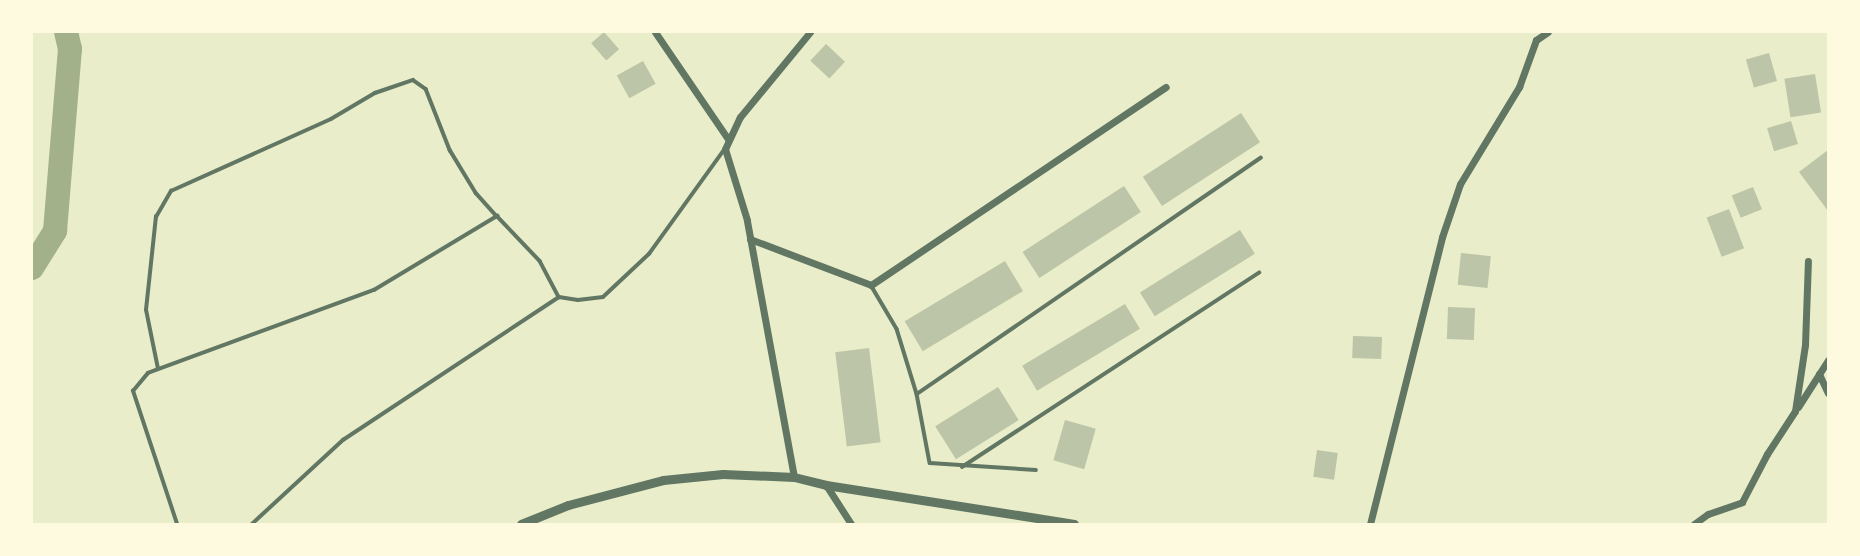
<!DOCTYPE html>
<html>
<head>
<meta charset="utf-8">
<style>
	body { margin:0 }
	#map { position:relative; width:1860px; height:556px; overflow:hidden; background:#e9edc9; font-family:Ubuntu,sans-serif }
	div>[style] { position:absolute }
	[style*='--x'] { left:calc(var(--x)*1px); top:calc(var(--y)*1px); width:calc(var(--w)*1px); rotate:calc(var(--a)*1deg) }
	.river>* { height:24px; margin:-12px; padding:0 12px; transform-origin:12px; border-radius:12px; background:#a3b18a }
	.building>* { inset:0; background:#bcc5a7; transform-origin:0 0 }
	.service>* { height:3.5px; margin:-1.75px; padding:0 1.75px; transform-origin:1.75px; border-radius:1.75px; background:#617663 }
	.minor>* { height:7px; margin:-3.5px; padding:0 3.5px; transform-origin:3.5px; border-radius:3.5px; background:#617663 }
	.tertiary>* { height:9px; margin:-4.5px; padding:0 4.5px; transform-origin:4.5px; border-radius:4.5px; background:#617663 }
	span { translate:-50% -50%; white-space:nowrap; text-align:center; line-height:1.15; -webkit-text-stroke:7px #fefae0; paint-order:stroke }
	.frame { position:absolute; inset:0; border:33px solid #fefae0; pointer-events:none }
</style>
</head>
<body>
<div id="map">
	<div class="river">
		<div style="--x:32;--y:268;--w:44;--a:-58.1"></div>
		<div style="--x:55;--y:231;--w:183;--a:-85.3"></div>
		<div style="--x:70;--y:49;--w:17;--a:-103"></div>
	</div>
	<div class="building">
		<div style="left:604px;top:32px;width:23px;height:17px;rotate:49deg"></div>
		<div style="left:826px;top:44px;width:26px;height:23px;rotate:43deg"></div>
		<div style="left:1769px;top:53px;width:29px;height:24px;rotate:74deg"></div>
		<div style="left:643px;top:61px;width:26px;height:30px;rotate:61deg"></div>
		<div style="left:1815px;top:74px;width:39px;height:31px;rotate:81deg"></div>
		<div style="left:1241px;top:113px;width:35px;height:117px;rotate:57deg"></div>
		<div style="left:1791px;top:121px;width:24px;height:25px;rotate:73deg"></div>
		<div style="clip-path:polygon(1828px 150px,1828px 211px,1799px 172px)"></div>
		<div style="left:1124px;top:186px;width:31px;height:121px;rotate:57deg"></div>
		<div style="left:1753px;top:187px;width:24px;height:23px;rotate:68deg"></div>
		<div style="left:1729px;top:209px;width:42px;height:24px;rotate:69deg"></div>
		<div style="left:1240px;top:230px;width:28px;height:118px;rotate:58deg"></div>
		<div style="left:1461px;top:253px;width:30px;height:32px;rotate:6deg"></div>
		<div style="left:1005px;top:261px;width:35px;height:117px;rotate:59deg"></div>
		<div style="left:1125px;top:304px;width:29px;height:120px;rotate:59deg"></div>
		<div style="left:1448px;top:307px;width:27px;height:32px;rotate:2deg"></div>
		<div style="left:1353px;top:336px;width:29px;height:22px;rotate:2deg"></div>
		<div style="left:869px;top:348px;width:95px;height:34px;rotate:83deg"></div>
		<div style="left:998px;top:387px;width:39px;height:74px;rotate:58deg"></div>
		<div style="left:1065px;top:420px;width:32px;height:42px;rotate:16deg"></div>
		<div style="left:1317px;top:450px;width:21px;height:27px;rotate:8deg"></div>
	</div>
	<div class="service">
		<div style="--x:871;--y:285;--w:51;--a:59.4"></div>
		<div style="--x:897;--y:329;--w:68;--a:72.9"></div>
		<div style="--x:917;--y:394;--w:417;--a:-34.5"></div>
		<div style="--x:158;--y:369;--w:60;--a:-101.5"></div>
		<div style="--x:146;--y:310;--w:94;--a:-83.9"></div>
		<div style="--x:156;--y:217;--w:30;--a:-60"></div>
		<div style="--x:171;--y:191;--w:175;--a:-24.2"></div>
		<div style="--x:331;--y:119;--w:51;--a:-30.6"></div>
		<div style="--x:375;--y:93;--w:40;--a:-18.9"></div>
		<div style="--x:413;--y:80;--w:16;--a:35"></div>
		<div style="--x:426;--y:89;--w:66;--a:68.5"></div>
		<div style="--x:450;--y:150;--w:50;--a:58.8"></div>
		<div style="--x:476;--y:193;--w:31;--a:48"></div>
		<div style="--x:917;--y:394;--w:70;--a:79.3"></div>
		<div style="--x:930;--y:463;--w:106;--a:3.8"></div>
		<div style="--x:962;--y:467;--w:355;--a:-33.2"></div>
		<div style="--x:177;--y:524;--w:140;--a:-108.3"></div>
		<div style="--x:133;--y:391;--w:23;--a:-50"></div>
		<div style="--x:148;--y:373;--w:241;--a:-20.2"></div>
		<div style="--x:374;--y:290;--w:144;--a:-31"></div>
		<div style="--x:497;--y:216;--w:62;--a:46.3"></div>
		<div style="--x:540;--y:261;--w:41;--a:62.2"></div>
		<div style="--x:252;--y:524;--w:124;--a:-42.7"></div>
		<div style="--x:343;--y:440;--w:259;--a:-33.5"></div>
		<div style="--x:559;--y:297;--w:19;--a:9"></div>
		<div style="--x:578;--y:300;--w:25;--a:-7"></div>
		<div style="--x:603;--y:297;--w:63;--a:-43.1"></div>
		<div style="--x:649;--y:254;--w:128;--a:-54.2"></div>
	</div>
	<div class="minor">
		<div style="--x:655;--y:32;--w:130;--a:55.7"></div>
		<div style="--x:750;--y:239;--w:129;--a:20.8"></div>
		<div style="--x:871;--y:285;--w:355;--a:-33.9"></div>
		<div style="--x:1819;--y:374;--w:21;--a:65"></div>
		<div style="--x:1798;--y:407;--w:56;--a:-57.4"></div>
		<div style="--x:794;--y:477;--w:261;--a:-100.4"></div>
		<div style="--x:747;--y:220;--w:74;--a:-107.2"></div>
		<div style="--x:725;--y:149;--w:35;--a:-65"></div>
		<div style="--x:740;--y:117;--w:110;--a:-50.5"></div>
		<div style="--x:826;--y:485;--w:46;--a:57.3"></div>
		<div style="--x:1370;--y:524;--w:296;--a:-75.9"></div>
		<div style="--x:1442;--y:237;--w:56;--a:-71.2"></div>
		<div style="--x:1460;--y:184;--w:114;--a:-58.7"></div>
		<div style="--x:1519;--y:87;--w:50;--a:-70.1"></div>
		<div style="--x:1536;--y:40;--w:14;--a:-34"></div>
		<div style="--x:1694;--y:524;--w:17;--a:-36"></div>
		<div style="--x:1708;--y:514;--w:36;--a:-19"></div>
		<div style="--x:1742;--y:502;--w:54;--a:-62.5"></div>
		<div style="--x:1767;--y:454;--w:51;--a:-56.9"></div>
		<div style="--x:1795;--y:411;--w:67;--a:-81.4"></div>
		<div style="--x:1805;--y:345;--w:84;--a:-88"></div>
	</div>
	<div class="tertiary">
		<div style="--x:521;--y:524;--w:51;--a:-22"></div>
		<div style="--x:568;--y:505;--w:98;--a:-14.7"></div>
		<div style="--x:663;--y:480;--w:60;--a:-5.7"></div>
		<div style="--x:723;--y:474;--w:71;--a:2.4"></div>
		<div style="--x:794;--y:477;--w:33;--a:14"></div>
		<div style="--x:826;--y:485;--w:251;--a:8.9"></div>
	</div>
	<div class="frame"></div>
</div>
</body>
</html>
